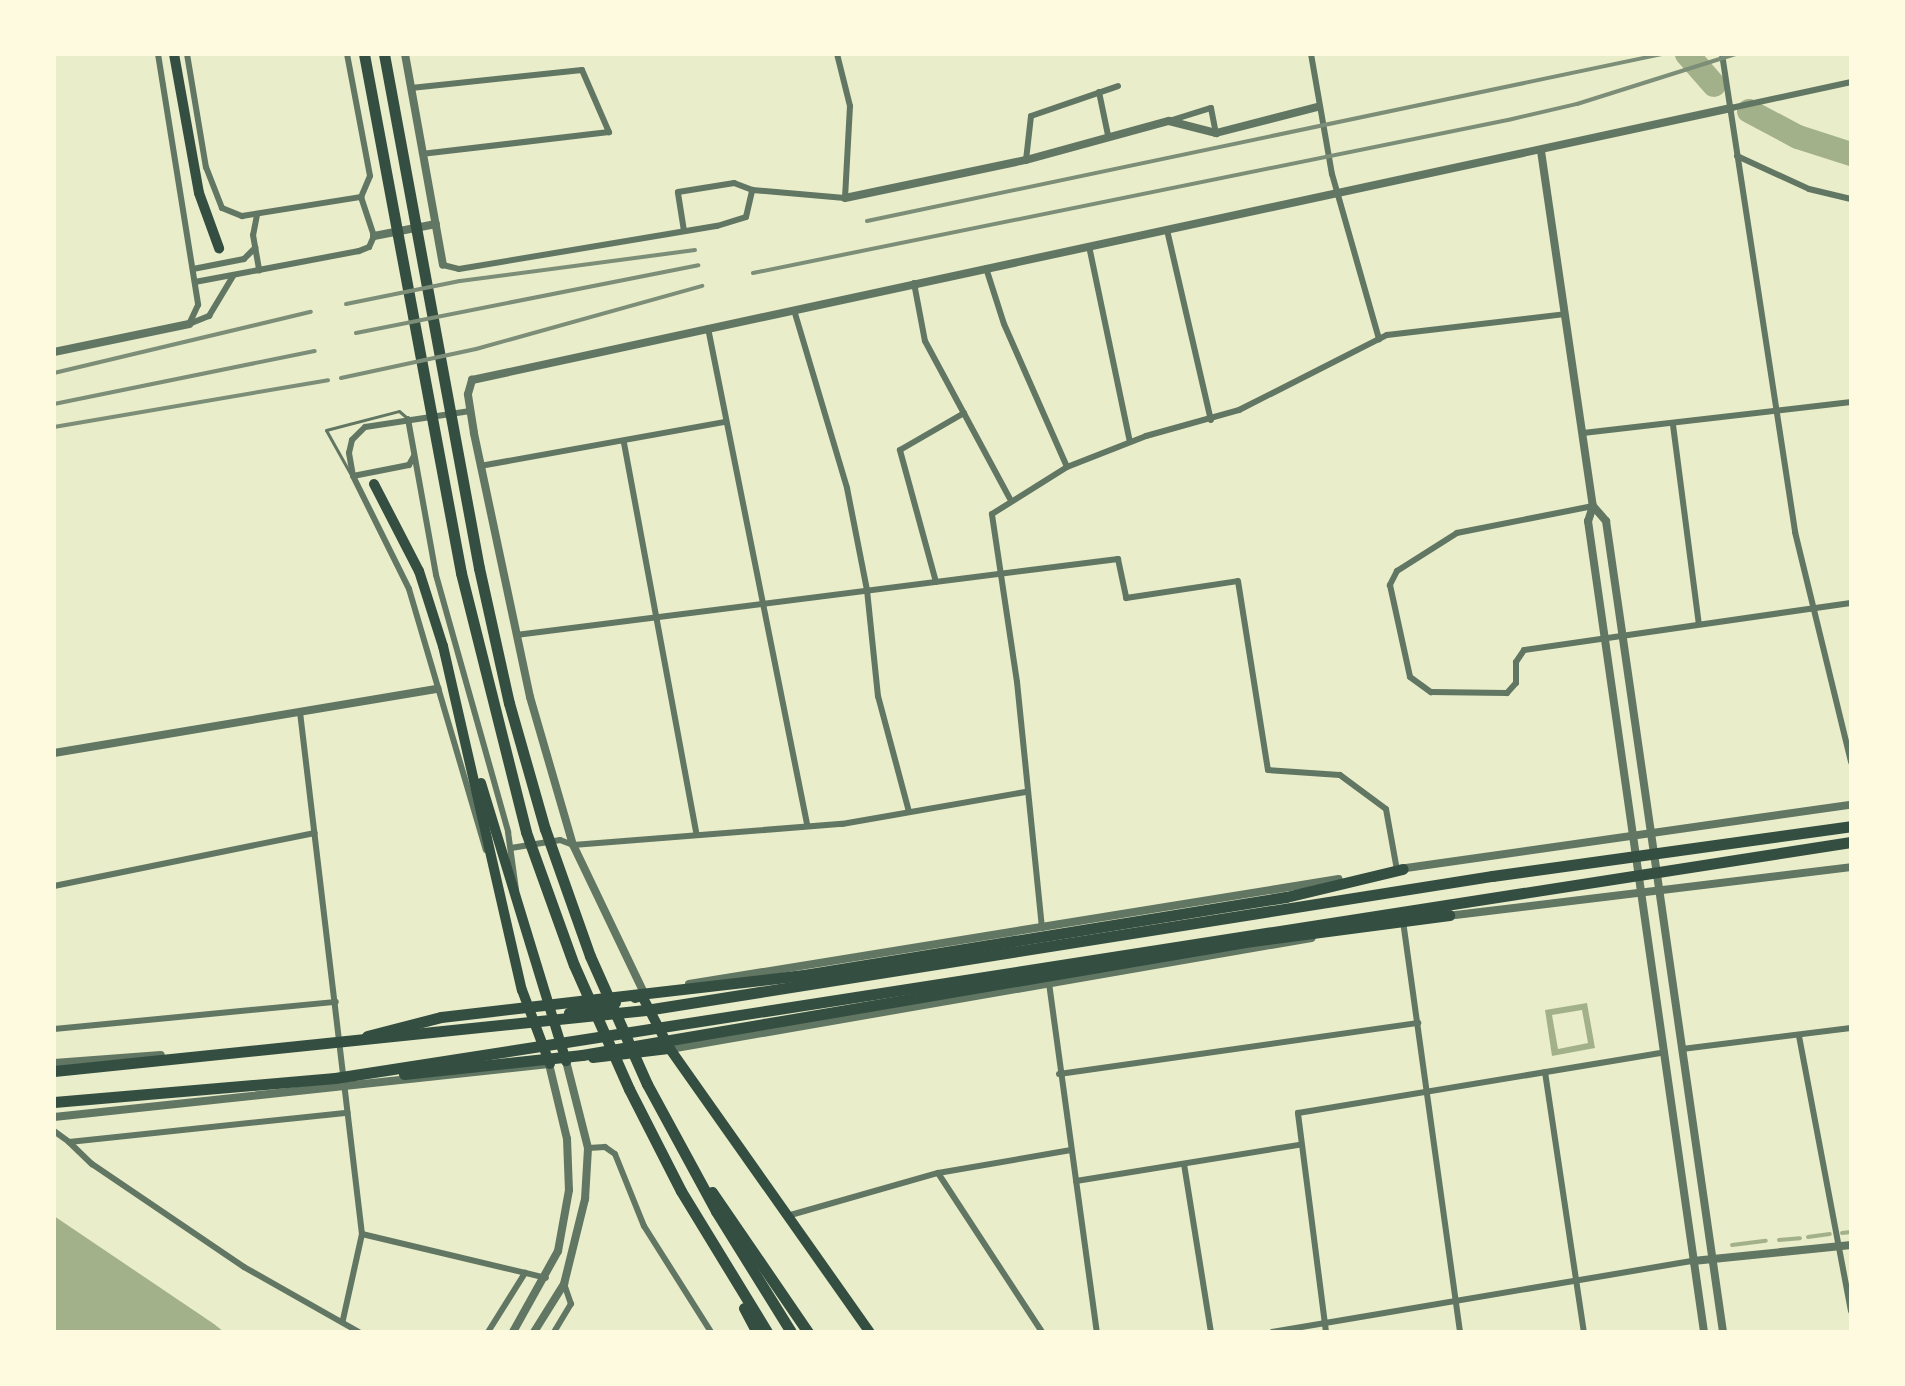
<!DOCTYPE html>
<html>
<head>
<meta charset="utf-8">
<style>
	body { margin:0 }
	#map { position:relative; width:1905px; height:1386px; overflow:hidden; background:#e9edc9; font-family:"Asap Condensed",sans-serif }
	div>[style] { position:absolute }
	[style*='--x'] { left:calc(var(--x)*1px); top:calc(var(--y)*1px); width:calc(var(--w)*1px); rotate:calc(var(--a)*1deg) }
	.water>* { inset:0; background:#a3b18a }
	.stream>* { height:4px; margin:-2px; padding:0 2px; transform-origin:2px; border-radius:2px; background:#a3b18a }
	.river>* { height:24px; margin:-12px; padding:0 12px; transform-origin:12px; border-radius:12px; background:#a3b18a }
	.service>* { height:3px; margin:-1.5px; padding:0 1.5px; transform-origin:1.5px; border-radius:1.5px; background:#617663 }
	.minor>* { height:6px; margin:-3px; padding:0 3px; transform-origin:3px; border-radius:3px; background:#617663 }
	.tertiary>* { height:8px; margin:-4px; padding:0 4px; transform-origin:4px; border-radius:4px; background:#617663 }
	.primary>* { height:10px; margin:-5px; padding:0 5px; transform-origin:5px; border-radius:5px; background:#344e41 }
	.motorway>* { height:11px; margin:-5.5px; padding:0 5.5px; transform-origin:5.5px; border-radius:5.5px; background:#344e41 }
	.rail>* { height:4px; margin:-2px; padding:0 2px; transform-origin:2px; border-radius:2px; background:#7c8e77 }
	span { translate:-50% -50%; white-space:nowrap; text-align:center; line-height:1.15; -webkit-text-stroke:6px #fefae0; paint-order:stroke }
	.frame { position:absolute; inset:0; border:56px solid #fefae0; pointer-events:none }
</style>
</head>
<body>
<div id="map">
	<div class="water">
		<div style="clip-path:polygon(evenodd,1587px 1003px,1595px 1048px,1552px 1056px,1545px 1010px,1587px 1003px,1582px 1010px,1588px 1043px,1558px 1049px,1552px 1015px,1582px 1010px)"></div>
		<div style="clip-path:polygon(54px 1216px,214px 1324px,224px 1332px,54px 1332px)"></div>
	</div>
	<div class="stream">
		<div style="--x:1842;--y:1233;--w:9;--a:-6"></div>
		<div style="--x:1808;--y:1237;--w:22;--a:-8"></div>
		<div style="--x:1779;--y:1240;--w:21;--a:-5"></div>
		<div style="--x:1732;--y:1245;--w:34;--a:-7"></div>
	</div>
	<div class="river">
		<div style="--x:1687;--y:54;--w:41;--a:48.9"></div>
		<div style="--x:1749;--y:111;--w:55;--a:28"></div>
		<div style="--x:1798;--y:137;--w:56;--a:17.8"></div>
	</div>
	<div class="service">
		<div style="--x:350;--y:473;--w:49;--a:-119.2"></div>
		<div style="--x:326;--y:430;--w:75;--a:-14.6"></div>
		<div style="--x:399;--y:411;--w:11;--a:41"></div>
	</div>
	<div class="minor">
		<div style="--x:158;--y:54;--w:254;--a:80.9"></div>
		<div style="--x:198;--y:305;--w:21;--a:115"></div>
		<div style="--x:187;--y:54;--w:115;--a:80.5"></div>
		<div style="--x:206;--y:167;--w:44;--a:68.7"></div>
		<div style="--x:222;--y:208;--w:22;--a:22"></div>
		<div style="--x:242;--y:216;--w:121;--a:-9.1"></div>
		<div style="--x:361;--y:197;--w:41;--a:71.6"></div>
		<div style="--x:374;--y:236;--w:12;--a:114"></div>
		<div style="--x:369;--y:247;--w:11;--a:158"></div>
		<div style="--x:359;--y:251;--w:167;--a:169.3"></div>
		<div style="--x:347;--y:54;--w:124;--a:79.3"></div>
		<div style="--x:370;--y:176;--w:23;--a:113"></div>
		<div style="--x:1311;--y:54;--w:122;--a:80.1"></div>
		<div style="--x:1332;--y:174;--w:172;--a:74.1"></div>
		<div style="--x:1722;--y:54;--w:484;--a:81.3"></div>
		<div style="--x:1795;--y:532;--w:237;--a:76.3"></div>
		<div style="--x:411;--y:88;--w:172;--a:-6"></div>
		<div style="--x:582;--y:70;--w:68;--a:66.5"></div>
		<div style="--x:609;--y:132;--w:187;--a:173.3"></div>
		<div style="--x:1099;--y:92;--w:44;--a:78.2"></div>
		<div style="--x:1731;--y:108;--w:123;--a:-12.2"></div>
		<div style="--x:1169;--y:121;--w:44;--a:-17.2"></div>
		<div style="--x:1211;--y:108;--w:25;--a:79"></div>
		<div style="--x:1737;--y:156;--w:79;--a:24.6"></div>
		<div style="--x:1809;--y:189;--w:43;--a:13.4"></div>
		<div style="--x:1026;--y:160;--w:44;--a:-83.5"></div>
		<div style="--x:1031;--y:116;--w:92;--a:-19"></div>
		<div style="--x:257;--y:215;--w:20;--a:101"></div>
		<div style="--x:253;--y:235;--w:36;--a:80"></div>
		<div style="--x:1167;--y:230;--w:195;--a:77"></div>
		<div style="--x:684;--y:231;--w:39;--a:-99"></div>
		<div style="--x:678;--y:192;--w:57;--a:-9.1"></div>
		<div style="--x:734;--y:183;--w:19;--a:21"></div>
		<div style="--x:752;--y:190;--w:93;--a:4.9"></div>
		<div style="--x:845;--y:198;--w:92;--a:-86.9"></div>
		<div style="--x:850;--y:106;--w:54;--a:-104"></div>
		<div style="--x:1089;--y:246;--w:200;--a:78.2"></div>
		<div style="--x:443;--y:265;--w:16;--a:14"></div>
		<div style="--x:459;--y:269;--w:262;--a:-9.5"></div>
		<div style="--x:717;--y:226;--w:30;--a:-17"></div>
		<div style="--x:746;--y:217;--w:28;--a:-77"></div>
		<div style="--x:986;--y:268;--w:59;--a:72.2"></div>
		<div style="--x:1004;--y:324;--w:156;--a:66.2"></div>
		<div style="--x:193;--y:269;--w:52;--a:-11.1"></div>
		<div style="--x:244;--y:259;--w:16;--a:-45"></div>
		<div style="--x:914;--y:283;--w:59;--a:79.3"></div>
		<div style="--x:925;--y:341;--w:179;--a:61.7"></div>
		<div style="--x:794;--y:310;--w:186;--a:73.4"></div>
		<div style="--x:847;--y:488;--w:104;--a:78.9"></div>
		<div style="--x:867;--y:590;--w:107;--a:84.1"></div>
		<div style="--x:878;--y:696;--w:120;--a:75"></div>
		<div style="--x:189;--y:324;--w:22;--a:-22"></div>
		<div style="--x:209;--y:316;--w:47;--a:-59"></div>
		<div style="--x:708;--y:328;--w:506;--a:78.71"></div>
		<div style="--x:470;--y:411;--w:106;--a:171.3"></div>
		<div style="--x:365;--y:427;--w:18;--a:135"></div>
		<div style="--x:352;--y:440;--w:13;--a:103"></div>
		<div style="--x:349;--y:453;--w:23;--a:80"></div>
		<div style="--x:353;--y:476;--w:126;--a:63.6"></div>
		<div style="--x:409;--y:589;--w:272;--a:73.6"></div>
		<div style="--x:408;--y:419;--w:158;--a:79.8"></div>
		<div style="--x:436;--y:575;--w:267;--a:74.3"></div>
		<div style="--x:508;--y:832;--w:59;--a:82.1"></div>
		<div style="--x:1673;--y:425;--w:201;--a:82.6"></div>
		<div style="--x:1583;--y:433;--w:270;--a:-6.6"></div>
		<div style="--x:624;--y:443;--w:397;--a:79.5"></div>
		<div style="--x:480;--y:466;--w:249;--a:-10.2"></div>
		<div style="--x:353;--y:476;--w:57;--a:-11.1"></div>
		<div style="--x:409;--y:465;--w:10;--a:-61"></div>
		<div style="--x:1593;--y:506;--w:139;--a:168.8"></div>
		<div style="--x:1457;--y:533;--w:71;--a:147.7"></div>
		<div style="--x:1397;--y:571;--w:16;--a:117"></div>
		<div style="--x:1390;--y:585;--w:94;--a:77.7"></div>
		<div style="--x:1410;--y:677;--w:26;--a:36"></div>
		<div style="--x:1431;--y:692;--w:76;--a:0.8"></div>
		<div style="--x:1507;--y:693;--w:13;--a:-48"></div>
		<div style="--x:1516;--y:683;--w:21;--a:-90"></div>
		<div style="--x:1516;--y:662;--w:14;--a:-56"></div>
		<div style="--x:1524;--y:650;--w:330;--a:-8.2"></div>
		<div style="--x:936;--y:582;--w:137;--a:-105.3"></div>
		<div style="--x:900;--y:450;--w:74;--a:-30"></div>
		<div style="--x:516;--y:635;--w:607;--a:-7.2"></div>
		<div style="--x:1118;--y:559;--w:40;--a:78"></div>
		<div style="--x:1126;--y:598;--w:113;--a:-8.6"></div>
		<div style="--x:1238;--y:581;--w:191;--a:81"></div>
		<div style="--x:1268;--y:770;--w:72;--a:4"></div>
		<div style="--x:1340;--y:775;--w:57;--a:36.5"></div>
		<div style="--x:1386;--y:809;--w:62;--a:79.8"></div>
		<div style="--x:300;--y:712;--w:526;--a:83.23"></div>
		<div style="--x:362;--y:1234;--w:88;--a:102.5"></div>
		<div style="--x:511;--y:848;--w:50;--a:-9.3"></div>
		<div style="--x:560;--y:840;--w:14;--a:21"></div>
		<div style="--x:573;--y:845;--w:270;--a:-4.5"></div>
		<div style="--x:842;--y:824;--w:186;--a:-9.9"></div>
		<div style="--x:54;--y:886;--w:266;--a:-11.5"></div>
		<div style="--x:1403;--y:921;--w:415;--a:82.1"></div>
		<div style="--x:1042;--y:928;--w:247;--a:-95.8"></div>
		<div style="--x:1017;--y:682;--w:170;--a:-98.5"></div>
		<div style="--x:992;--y:514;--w:89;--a:-32.1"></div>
		<div style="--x:1067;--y:467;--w:85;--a:-21.4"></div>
		<div style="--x:1146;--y:436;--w:97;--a:-15.6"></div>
		<div style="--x:1239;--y:410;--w:166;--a:-26.9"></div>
		<div style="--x:1387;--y:335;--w:179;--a:-6.7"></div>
		<div style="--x:1049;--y:983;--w:352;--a:82.2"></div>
		<div style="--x:54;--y:1029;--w:283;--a:-5.5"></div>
		<div style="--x:1799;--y:1036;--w:280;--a:79.3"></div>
		<div style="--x:1682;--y:1049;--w:170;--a:-7.1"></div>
		<div style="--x:1545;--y:1072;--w:263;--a:81.5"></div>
		<div style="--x:1059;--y:1074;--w:363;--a:-8.1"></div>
		<div style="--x:54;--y:1131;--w:19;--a:36"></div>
		<div style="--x:69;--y:1142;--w:280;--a:-6"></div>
		<div style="--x:69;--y:1142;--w:32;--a:44"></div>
		<div style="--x:92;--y:1164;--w:184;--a:34.1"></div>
		<div style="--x:244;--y:1267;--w:132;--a:29.5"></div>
		<div style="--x:588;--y:1148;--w:17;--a:-3"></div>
		<div style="--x:605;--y:1147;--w:12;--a:35"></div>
		<div style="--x:615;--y:1154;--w:78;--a:68.1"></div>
		<div style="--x:644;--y:1226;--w:125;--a:57.7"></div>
		<div style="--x:1184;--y:1164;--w:170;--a:80.9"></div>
		<div style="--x:938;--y:1173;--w:190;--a:56.8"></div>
		<div style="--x:1076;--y:1181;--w:226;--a:-9.2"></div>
		<div style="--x:787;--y:1216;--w:157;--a:-15.9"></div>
		<div style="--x:938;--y:1173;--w:135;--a:-9.8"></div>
		<div style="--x:362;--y:1234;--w:189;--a:13.4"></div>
		<div style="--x:488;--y:1332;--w:70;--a:-57.9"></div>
		<div style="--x:554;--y:1332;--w:33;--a:-59"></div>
		<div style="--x:571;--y:1304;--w:21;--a:-109"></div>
		<div style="--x:1272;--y:1332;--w:427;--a:-9.6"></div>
		<div style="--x:1326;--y:1332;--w:221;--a:-97.3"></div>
		<div style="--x:1298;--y:1113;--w:372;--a:-9.4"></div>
	</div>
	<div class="tertiary">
		<div style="--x:405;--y:54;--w:214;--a:79.8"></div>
		<div style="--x:1541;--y:151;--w:359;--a:81.7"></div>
		<div style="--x:1593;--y:506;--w:16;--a:108"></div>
		<div style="--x:1588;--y:521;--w:819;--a:81.86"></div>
		<div style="--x:845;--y:198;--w:185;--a:-11.9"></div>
		<div style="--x:1026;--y:160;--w:148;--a:-15.3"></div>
		<div style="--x:1169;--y:121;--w:49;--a:14.3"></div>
		<div style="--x:1216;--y:133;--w:104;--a:-14.4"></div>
		<div style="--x:374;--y:236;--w:63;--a:-11"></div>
		<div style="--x:54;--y:352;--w:138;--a:-11.7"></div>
		<div style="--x:1593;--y:506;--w:20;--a:49"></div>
		<div style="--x:1606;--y:521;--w:819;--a:81.79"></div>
		<div style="--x:54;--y:753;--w:389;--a:-9.5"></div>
		<div style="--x:1399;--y:869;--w:457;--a:-8.1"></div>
		<div style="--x:1447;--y:916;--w:407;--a:-6.9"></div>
		<div style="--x:689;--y:984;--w:658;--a:-9.18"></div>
		<div style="--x:645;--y:995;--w:166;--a:-115.6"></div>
		<div style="--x:573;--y:845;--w:154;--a:-106.2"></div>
		<div style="--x:530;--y:697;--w:270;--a:-102"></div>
		<div style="--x:474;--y:433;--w:39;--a:-99"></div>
		<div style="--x:468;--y:394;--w:15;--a:-74"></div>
		<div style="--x:472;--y:380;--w:1288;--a:-12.19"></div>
		<div style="--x:670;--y:1049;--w:651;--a:-9.82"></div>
		<div style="--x:54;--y:1063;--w:107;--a:-4.3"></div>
		<div style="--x:54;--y:1117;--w:498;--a:-6.1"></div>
		<div style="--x:549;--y:1064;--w:77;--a:76.5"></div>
		<div style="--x:567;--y:1139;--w:51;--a:87.8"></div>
		<div style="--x:569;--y:1190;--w:62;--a:100.2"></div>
		<div style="--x:558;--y:1251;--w:93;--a:119.1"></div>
		<div style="--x:1693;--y:1261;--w:159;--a:-5.8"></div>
		<div style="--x:534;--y:1332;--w:57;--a:-58"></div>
		<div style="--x:564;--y:1284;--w:88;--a:-76.1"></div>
		<div style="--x:585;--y:1199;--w:51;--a:-86.6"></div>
		<div style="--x:588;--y:1148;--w:90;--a:-104.2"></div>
	</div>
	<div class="primary">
		<div style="--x:174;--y:54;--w:141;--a:79.8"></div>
		<div style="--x:199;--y:193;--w:59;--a:70"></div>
		<div style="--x:374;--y:484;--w:98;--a:62.7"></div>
		<div style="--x:419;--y:571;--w:79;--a:72.3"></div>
		<div style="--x:443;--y:646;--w:353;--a:77.1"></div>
		<div style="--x:522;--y:990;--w:79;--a:69.3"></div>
		<div style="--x:481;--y:783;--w:291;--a:73"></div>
		<div style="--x:635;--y:998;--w:7;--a:-16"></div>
		<div style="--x:642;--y:996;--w:60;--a:62.2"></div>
		<div style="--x:670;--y:1049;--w:347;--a:54.8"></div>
		<div style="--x:569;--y:1013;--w:48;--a:-12"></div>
		<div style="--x:593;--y:1058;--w:78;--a:-6.7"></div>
	</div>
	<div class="motorway">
		<div style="--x:364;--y:54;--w:528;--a:79.41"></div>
		<div style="--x:461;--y:573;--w:267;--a:75.9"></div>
		<div style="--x:526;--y:832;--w:141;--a:70.2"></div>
		<div style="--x:574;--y:965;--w:136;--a:66.1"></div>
		<div style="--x:629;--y:1089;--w:114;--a:63"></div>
		<div style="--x:681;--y:1191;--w:165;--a:58.6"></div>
		<div style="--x:384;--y:54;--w:523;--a:79.53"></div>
		<div style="--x:479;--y:568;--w:138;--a:77.5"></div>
		<div style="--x:509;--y:703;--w:131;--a:74.1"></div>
		<div style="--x:545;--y:829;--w:135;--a:70.5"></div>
		<div style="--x:590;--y:956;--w:140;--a:66"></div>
		<div style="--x:647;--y:1084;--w:145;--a:61.5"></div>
		<div style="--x:716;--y:1211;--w:142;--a:58.2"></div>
		<div style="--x:367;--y:1036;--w:76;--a:-14.4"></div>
		<div style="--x:441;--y:1017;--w:365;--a:-6.6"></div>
		<div style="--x:804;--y:975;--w:488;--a:-9.2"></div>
		<div style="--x:1286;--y:897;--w:120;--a:-13.5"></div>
		<div style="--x:54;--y:1071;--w:595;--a:-5.88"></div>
		<div style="--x:646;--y:1010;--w:857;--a:-9"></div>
		<div style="--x:1492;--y:876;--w:362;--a:-7.9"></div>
		<div style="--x:404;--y:1074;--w:179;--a:-6.1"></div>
		<div style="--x:582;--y:1055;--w:673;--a:-9.67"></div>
		<div style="--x:1245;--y:942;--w:206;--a:-7.5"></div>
		<div style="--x:54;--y:1102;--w:282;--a:-4.9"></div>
		<div style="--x:335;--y:1078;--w:1534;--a:-8.85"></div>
		<div style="--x:712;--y:1192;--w:170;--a:55.6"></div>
		<div style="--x:744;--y:1308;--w:27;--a:62"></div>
	</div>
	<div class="rail">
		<div style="--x:867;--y:221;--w:812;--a:-11.86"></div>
		<div style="--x:753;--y:273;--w:770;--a:-11.46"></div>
		<div style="--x:1508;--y:120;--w:71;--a:-13.1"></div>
		<div style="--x:1577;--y:104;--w:167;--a:-17.5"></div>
		<div style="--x:346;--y:304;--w:116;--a:-11.4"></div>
		<div style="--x:460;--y:281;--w:237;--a:-7.5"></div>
		<div style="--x:356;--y:333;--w:349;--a:-11.2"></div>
		<div style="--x:54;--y:373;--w:264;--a:-13.4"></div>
		<div style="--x:341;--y:378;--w:138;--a:-12.1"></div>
		<div style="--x:476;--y:349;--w:235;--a:-15.6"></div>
		<div style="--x:54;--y:404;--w:266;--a:-11.5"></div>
		<div style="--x:54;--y:427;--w:278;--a:-9.7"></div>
	</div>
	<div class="frame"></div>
</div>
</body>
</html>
